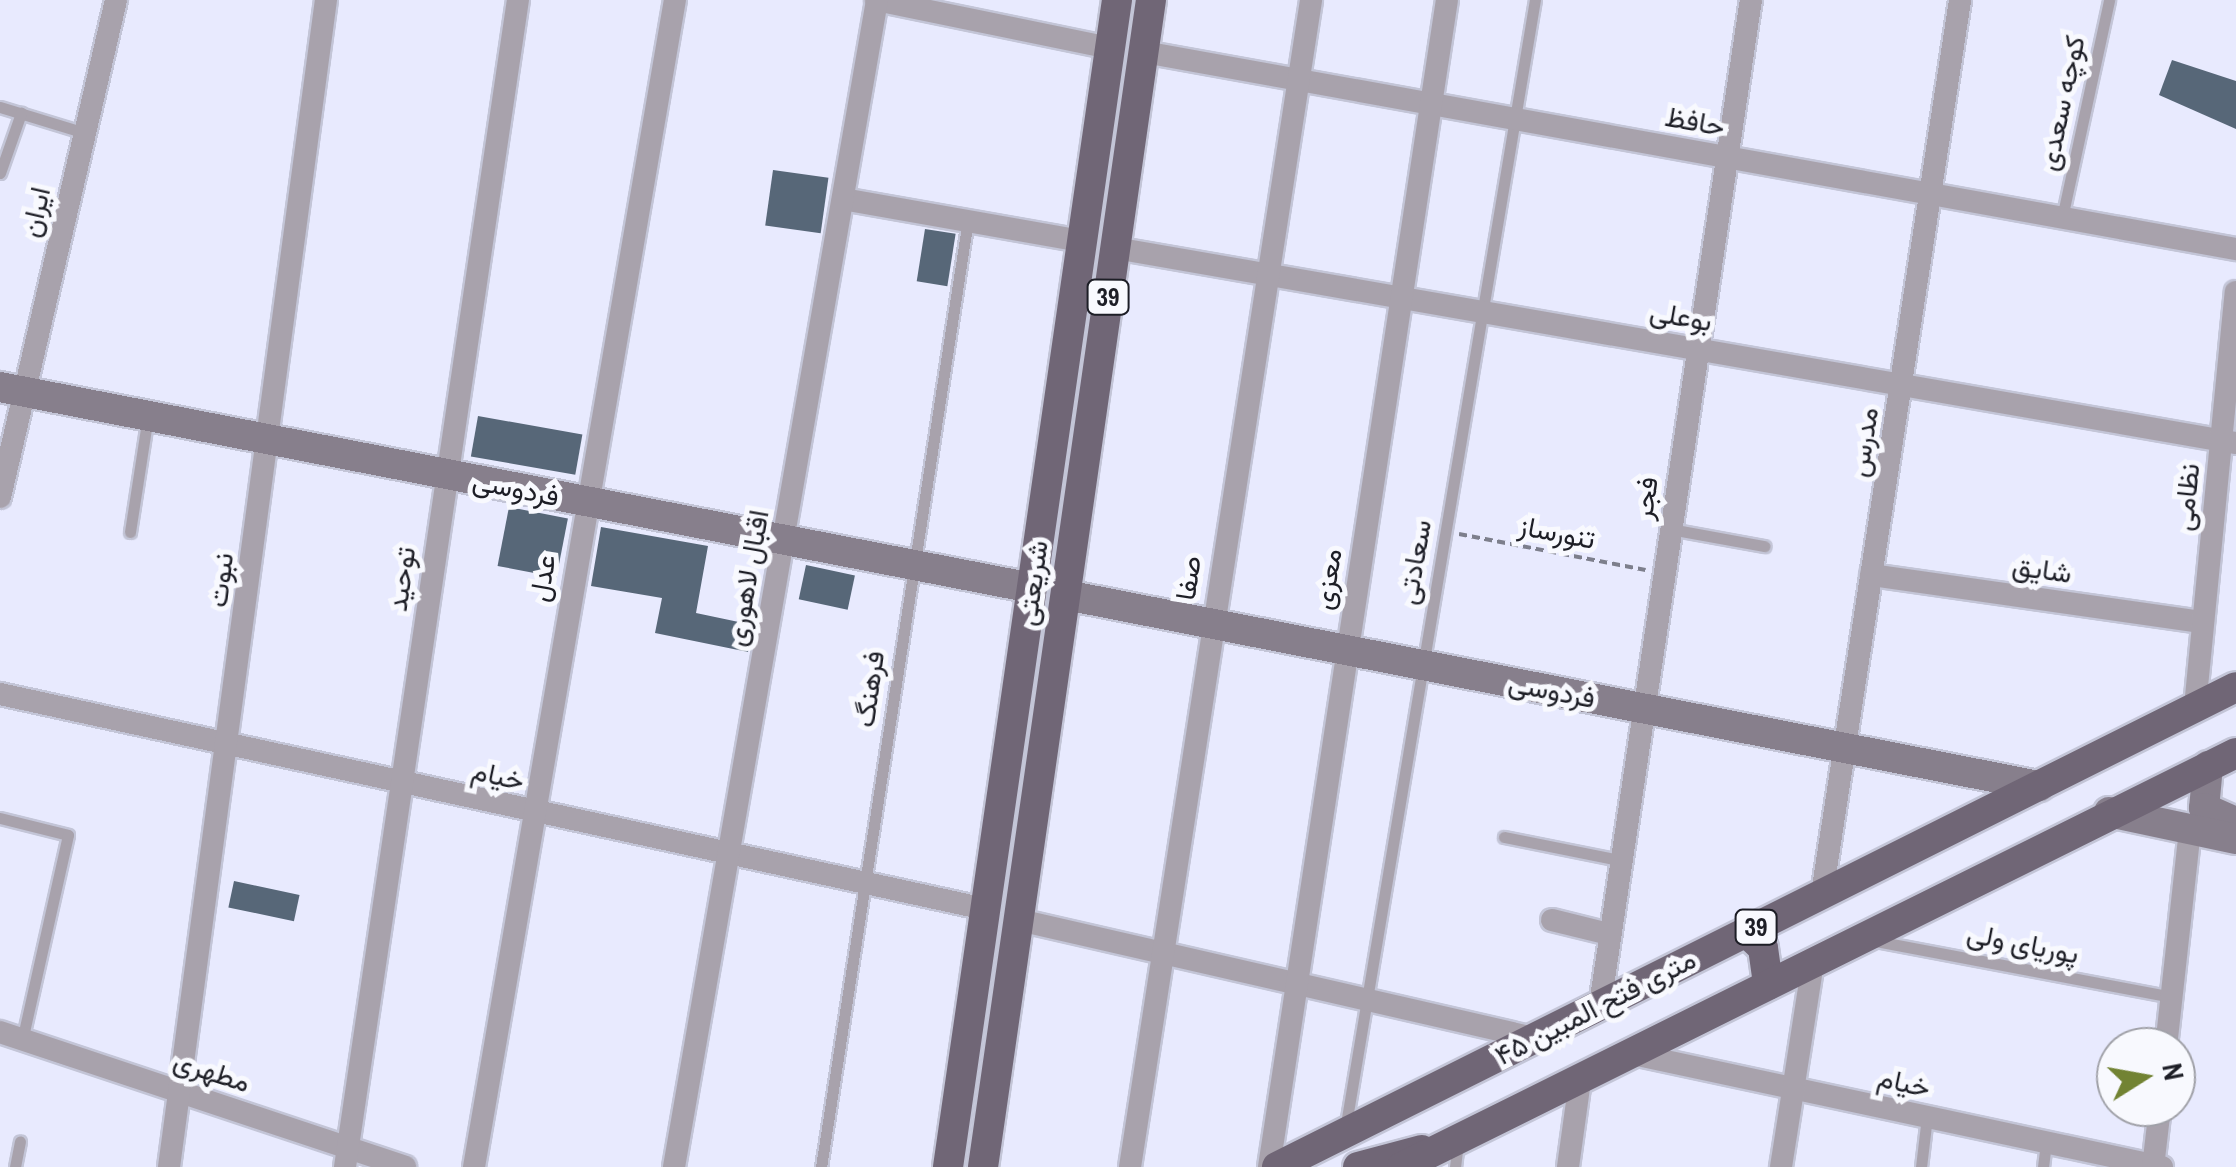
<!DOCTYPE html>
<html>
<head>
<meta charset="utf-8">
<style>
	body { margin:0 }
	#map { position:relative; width:2236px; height:1167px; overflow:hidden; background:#e8eafe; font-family:"Archivo Narrow",Vazirmatn,sans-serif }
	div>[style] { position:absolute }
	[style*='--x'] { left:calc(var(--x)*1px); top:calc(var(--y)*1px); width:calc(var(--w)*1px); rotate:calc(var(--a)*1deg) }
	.building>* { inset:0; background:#576778; transform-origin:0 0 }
	.path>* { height:4px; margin-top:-2px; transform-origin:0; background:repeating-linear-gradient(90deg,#7d7f8c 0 8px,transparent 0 13px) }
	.roads { filter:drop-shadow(2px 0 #c3c5d7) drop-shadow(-2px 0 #c3c5d7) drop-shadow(0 2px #c3c5d7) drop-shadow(0 -2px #c3c5d7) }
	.lane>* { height:11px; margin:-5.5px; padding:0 5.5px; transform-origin:5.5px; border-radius:5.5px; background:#a8a2ac }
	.street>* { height:22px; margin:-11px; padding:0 11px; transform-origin:11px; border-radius:11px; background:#a8a2ac }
	.secondary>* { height:30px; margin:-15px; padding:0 15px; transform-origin:15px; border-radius:15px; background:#877f8c }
	.primary>* { height:30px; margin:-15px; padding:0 15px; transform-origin:15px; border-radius:15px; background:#706676 }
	span { translate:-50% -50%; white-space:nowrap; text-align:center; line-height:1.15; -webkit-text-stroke:10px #f8f9fe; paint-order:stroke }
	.shield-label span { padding:2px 8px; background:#f8f9fe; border:2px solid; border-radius:8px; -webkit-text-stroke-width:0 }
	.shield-label { font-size:25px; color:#1d1e26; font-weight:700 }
	.street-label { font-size:28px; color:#1d1e26 }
	.north { position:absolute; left:2096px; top:1027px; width:100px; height:100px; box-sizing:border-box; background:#f8f9fe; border:2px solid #a0a1a8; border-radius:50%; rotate:79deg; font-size:28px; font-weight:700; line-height:40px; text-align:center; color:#1d1e26 }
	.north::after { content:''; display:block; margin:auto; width:35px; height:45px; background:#728333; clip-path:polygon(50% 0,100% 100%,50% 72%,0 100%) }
</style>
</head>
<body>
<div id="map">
	<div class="building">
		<div style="clip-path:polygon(2172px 60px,2236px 81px,2236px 129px,2159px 95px)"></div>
		<div style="left:773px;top:170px;width:56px;height:56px;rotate:8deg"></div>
		<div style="left:925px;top:229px;width:31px;height:53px;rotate:9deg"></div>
		<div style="left:478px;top:416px;width:106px;height:41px;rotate:10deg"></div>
		<div style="left:509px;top:507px;width:60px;height:60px;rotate:11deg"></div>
		<div style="clip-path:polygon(601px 527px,708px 546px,696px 613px,753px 625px,748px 652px,655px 633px,662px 598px,591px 586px)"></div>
		<div style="left:806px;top:565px;width:50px;height:35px;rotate:12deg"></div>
		<div style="left:234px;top:881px;width:67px;height:27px;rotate:12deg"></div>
	</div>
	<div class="path">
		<div style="--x:1459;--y:534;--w:190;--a:10.9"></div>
	</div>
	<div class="roads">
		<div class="lane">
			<div style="--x:0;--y:107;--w:89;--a:17"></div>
			<div style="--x:0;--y:173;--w:64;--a:-70.7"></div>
			<div style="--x:2062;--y:218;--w:223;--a:-77.8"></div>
			<div style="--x:1670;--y:529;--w:96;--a:10.3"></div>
			<div style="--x:130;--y:532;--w:117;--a:-81.2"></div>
			<div style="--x:0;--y:818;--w:70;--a:14"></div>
			<div style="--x:68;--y:835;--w:210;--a:102.6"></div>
			<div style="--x:1504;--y:837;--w:117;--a:11.3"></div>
			<div style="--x:1876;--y:941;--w:300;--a:10.7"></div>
			<div style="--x:1345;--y:1130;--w:1146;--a:-80.46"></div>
			<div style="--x:15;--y:1167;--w:26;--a:-79"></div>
			<div style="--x:821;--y:1167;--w:958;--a:-81.18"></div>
			<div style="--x:1455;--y:1167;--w:25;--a:-83"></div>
			<div style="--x:1921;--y:1167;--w:50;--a:-83.2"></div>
			<div style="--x:2043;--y:1167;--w:25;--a:-83"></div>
		</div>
		<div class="street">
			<div style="--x:876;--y:0;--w:239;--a:11.6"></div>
			<div style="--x:1144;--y:52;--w:1110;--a:10.23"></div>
			<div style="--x:843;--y:199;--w:243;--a:10"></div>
			<div style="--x:1115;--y:248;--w:1138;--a:9.87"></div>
			<div style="--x:0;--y:497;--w:510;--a:-76.86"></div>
			<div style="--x:1871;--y:575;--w:335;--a:8.1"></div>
			<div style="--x:0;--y:694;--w:1008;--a:12.31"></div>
			<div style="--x:2195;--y:707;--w:417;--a:-84.4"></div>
			<div style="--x:1822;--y:894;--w:905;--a:-81.22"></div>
			<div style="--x:1019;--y:920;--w:528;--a:12.91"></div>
			<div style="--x:1552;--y:920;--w:59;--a:13.8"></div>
			<div style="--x:1600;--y:1005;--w:1016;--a:-81.46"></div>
			<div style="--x:0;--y:1032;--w:427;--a:18.4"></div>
			<div style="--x:2166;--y:1047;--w:217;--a:-83.7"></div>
			<div style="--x:1633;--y:1054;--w:541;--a:12.06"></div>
			<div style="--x:169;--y:1167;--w:1178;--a:-82.34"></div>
			<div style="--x:345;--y:1167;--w:1180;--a:-81.57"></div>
			<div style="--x:474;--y:1167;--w:1184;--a:-80.23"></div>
			<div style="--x:674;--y:1167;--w:1185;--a:-80.13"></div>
			<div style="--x:1130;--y:1167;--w:1181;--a:-81.18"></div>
			<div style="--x:1269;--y:1167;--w:1180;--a:-81.33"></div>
			<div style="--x:1568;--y:1167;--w:87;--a:-82.1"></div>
			<div style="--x:1781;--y:1167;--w:206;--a:-81.1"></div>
			<div style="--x:2153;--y:1167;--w:60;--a:-83.3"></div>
		</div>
		<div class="secondary">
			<div style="--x:0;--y:387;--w:1051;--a:11.02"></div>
			<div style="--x:1066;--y:595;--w:992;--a:11.11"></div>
			<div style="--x:2208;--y:766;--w:42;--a:95.4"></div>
			<div style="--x:2204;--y:808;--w:35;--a:24"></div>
			<div style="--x:2109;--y:812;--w:130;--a:12"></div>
		</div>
		<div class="primary">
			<div style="--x:1746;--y:932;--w:23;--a:43"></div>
			<div style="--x:1763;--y:948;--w:37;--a:82"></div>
			<div style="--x:948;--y:1167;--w:1179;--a:-81.76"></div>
			<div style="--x:983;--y:1167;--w:1179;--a:-81.81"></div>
			<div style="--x:1277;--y:1167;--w:1072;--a:-26.59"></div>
			<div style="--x:1358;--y:1167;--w:66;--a:-14.9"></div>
			<div style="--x:1402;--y:1167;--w:931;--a:-26.4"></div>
		</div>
	</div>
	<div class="shield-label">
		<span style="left:1108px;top:297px">39</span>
		<span style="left:1756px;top:927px">39</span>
	</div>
	<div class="street-label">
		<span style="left:2061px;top:103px;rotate:-78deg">کوچه سعدی</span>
		<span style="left:1695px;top:121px;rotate:10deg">حافظ</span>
		<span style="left:35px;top:212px;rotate:-77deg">ایران</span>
		<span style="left:1681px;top:316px;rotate:10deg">بوعلی</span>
		<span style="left:1863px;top:442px;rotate:-81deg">مدرس</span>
		<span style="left:516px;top:488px;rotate:11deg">فردوسی</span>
		<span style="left:2186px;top:497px;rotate:-84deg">نظامی</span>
		<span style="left:1645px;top:498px;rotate:-81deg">فجر</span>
		<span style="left:1557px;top:532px;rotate:11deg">تنورساز</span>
		<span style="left:1414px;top:562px;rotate:-80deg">سعادتی</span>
		<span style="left:2042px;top:569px;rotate:8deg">شایق</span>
		<span style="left:542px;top:578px;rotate:-80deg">عدل</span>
		<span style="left:747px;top:578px;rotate:-80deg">اقبال لاهوری</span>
		<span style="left:1188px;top:578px;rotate:-81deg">صفا</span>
		<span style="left:401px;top:579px;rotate:-82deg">توحید</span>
		<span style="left:1327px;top:579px;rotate:-81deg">معزی</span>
		<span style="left:220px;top:580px;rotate:-83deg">نبوت</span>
		<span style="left:1032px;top:583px;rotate:-82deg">شریعتی</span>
		<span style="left:869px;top:689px;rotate:-82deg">فرهنگ</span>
		<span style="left:1552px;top:690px;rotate:11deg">فردوسی</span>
		<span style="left:498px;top:775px;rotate:12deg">خیام</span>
		<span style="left:2023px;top:943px;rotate:11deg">پوریای ولی</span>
		<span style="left:1595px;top:1007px;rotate:-27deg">۴۵ متری فتح المبین</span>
		<span style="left:212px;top:1071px;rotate:18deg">مطهری</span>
		<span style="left:1904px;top:1082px;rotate:12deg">خیام</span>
	</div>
	<div class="north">N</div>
</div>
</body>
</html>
